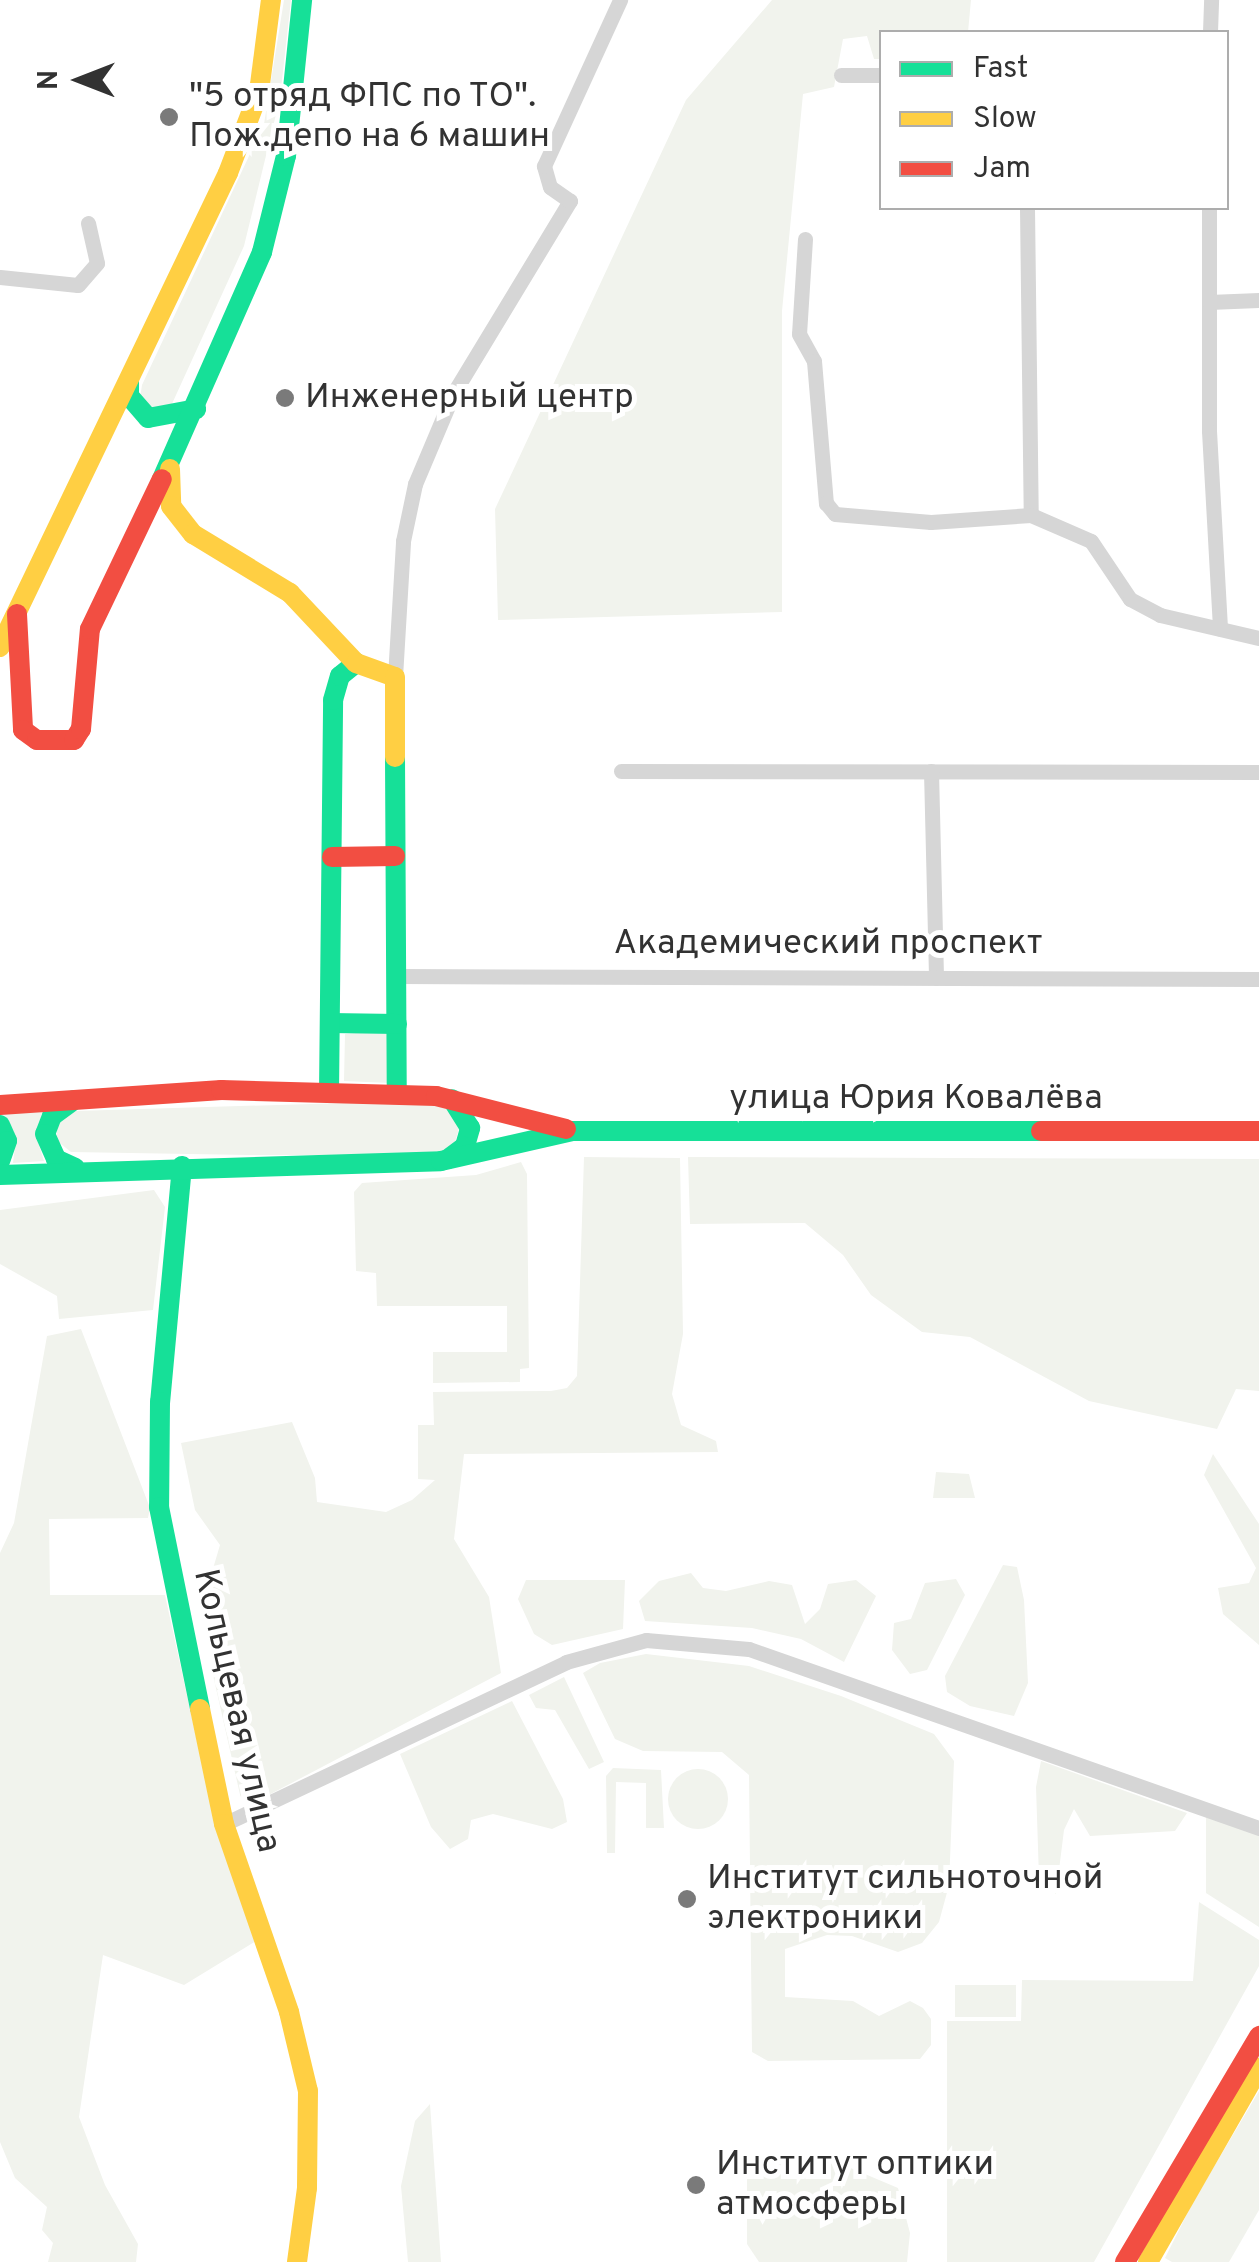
<!DOCTYPE html>
<html>
<head>
<meta charset="utf-8">
<style>
	body { margin:0 }
	#map { position:relative; width:1259px; height:2262px; overflow:hidden; background:#fff; font-family:Overpass,sans-serif }
	div>[style] { position:absolute }
	[style*='--x'] { left:calc(var(--x)*1px); top:calc(var(--y)*1px); width:calc(var(--w)*1px); rotate:calc(var(--a)*1deg) }
	.green>* { inset:0; background:#f1f3ed; transform-origin:0 0 }
	.round { border-radius:50% }
	.street>* { height:15px; margin:-7.5px; padding:0 7.5px; transform-origin:7.5px; border-radius:7.5px; background:#d6d6d6 }
	.fast>* { height:20px; margin:-10px; padding:0 10px; transform-origin:10px; border-radius:10px; background:#16e098 }
	.slow>* { height:20px; margin:-10px; padding:0 10px; transform-origin:10px; border-radius:10px; background:#ffcf43 }
	.jam>* { height:20px; margin:-10px; padding:0 10px; transform-origin:10px; border-radius:10px; background:#f24e42 }
	.dots>* { width:28px; height:28px; translate:-50% -50%; box-sizing:border-box; border:5px solid #fff; border-radius:50% }
	span { translate:-50% -50%; white-space:nowrap; text-align:center; line-height:1.15; -webkit-text-stroke:10px #fff; paint-order:stroke }
	.poi-label { font-size:35px; color:#323232 }
	.left { translate:0 -50%; text-align:left }
	.street-label { font-size:35px; color:#323232 }
	.legend { position:absolute; left:879px; top:30px; width:350px; height:180px; box-sizing:border-box; background:#fff; border:2px solid #adadad; margin:0; padding:12px 18px; list-style:none; font-size:30px; color:#323232 }
	.legend li { display:flex; align-items:center; gap:20px; height:50px }
	.legend b { width:50px; border:2px solid #adadad }
	.north { position:absolute; left:30px; top:30px; width:100px; height:100px; -webkit-text-stroke:8px #fff; paint-order:stroke; rotate:270deg; font-size:28px; font-weight:700; line-height:40px; text-align:center; color:#323232 }
	.north::after { content:''; display:block; margin:auto; width:35px; height:45px; background:#323232; clip-path:polygon(50% 0,100% 100%,50% 72%,0 100%) }
</style>
</head>
<body>
<div id="map">
	<div class="green">
		<div style="clip-path:polygon(284px 0,291px 0,280px 98px,244px 246px,171px 406px,149px 409px,140px 398px,142px 385px,264px 124px)"></div>
		<div style="clip-path:polygon(772px 0,971px 0,968px 32px,882px 32px,881px 59px,874px 59px,867px 36px,843px 39px,834px 87px,803px 94px,782px 311px,782px 612px,498px 620px,495px 509px,686px 100px)"></div>
		<div style="clip-path:polygon(387px 1030px,390px 1083px,344px 1081px,345px 1034px)"></div>
		<div style="clip-path:polygon(410px 1101px,451px 1108px,459px 1129px,455px 1142px,443px 1151px,406px 1155px,249px 1155px,71px 1152px,56px 1140px,58px 1120px,75px 1111px)"></div>
		<div style="clip-path:polygon(44px 1108px,36px 1136px,44px 1161px,13px 1163px,16px 1138px,2px 1111px)"></div>
		<div style="clip-path:polygon(584px 1157px,680px 1158px,683px 1334px,672px 1394px,681px 1425px,716px 1441px,718px 1452px,464px 1454px,454px 1539px,489px 1597px,501px 1673px,263px 1798px,241px 1799px,213px 1675px,223px 1646px,209px 1582px,220px 1545px,195px 1510px,181px 1443px,292px 1422px,315px 1478px,317px 1502px,386px 1512px,412px 1500px,435px 1480px,418px 1479px,418px 1425px,434px 1425px,433px 1392px,551px 1391px,567px 1388px,577px 1376px)"></div>
		<div style="clip-path:polygon(688px 1157px,1259px 1159px,1259px 1391px,1236px 1389px,1217px 1429px,1089px 1401px,970px 1337px,922px 1332px,871px 1295px,843px 1255px,805px 1223px,690px 1224px)"></div>
		<div style="clip-path:polygon(521px 1162px,527px 1174px,529px 1368px,520px 1369px,520px 1382px,433px 1383px,433px 1352px,507px 1352px,507px 1306px,377px 1306px,376px 1273px,356px 1271px,354px 1192px,362px 1183px,476px 1175px)"></div>
		<div style="clip-path:polygon(154px 1190px,165px 1207px,153px 1310px,59px 1319px,57px 1296px,0 1264px,0 1210px)"></div>
		<div style="clip-path:polygon(81px 1329px,150px 1508px,148px 1518px,49px 1519px,50px 1595px,165px 1595px,216px 1828px,256px 1941px,184px 1985px,103px 1955px,79px 2117px,105px 2185px,138px 2244px,136px 2262px,48px 2262px,53px 2243px,42px 2230px,47px 2207px,15px 2178px,0 2142px,0 1553px,14px 1523px,47px 1336px)"></div>
		<div style="clip-path:polygon(1213px 1454px,1259px 1524px,1259px 1645px,1223px 1614px,1218px 1588px,1249px 1583px,1256px 1568px,1204px 1475px)"></div>
		<div style="clip-path:polygon(936px 1472px,969px 1474px,975px 1498px,933px 1498px)"></div>
		<div style="clip-path:polygon(1003px 1565px,1017px 1567px,1024px 1600px,1028px 1683px,1014px 1716px,970px 1706px,947px 1692px,945px 1676px)"></div>
		<div style="clip-path:polygon(691px 1573px,703px 1588px,726px 1591px,769px 1581px,792px 1585px,805px 1624px,820px 1609px,828px 1584px,856px 1580px,876px 1596px,844px 1662px,801px 1639px,752px 1628px,645px 1621px,639px 1601px,659px 1581px)"></div>
		<div style="clip-path:polygon(956px 1579px,965px 1595px,927px 1670px,910px 1674px,892px 1650px,894px 1623px,911px 1619px,925px 1583px)"></div>
		<div style="clip-path:polygon(526px 1580px,625px 1580px,623px 1629px,552px 1645px,534px 1634px,518px 1599px)"></div>
		<div style="clip-path:polygon(646px 1654px,749px 1666px,841px 1696px,934px 1734px,954px 1761px,949px 1885px,939px 1922px,922px 1943px,898px 1952px,852px 1936px,827px 1935px,785px 1949px,785px 1997px,853px 2001px,879px 2016px,910px 2001px,923px 2008px,931px 2019px,931px 2045px,920px 2059px,768px 2061px,752px 2052px,749px 1775px,722px 1752px,643px 1751px,615px 1739px,583px 1673px,600px 1663px)"></div>
		<div style="clip-path:polygon(564px 1677px,604px 1762px,589px 1769px,555px 1710px,536px 1708px,529px 1695px)"></div>
		<div style="clip-path:polygon(512px 1701px,563px 1799px,567px 1822px,552px 1829px,493px 1814px,471px 1820px,468px 1839px,450px 1849px,431px 1827px,400px 1754px)"></div>
		<div style="clip-path:polygon(1041px 1761px,1187px 1813px,1175px 1831px,1090px 1836px,1074px 1809px,1064px 1830px,1056px 1894px,1039px 1878px,1036px 1787px)"></div>
		<div style="clip-path:polygon(613px 1768px,661px 1770px,664px 1828px,646px 1828px,646px 1783px,616px 1782px,615px 1853px,607px 1853px,606px 1776px)"></div>
		<div class="round" style="left:668px;top:1769px;width:60px;height:60px"></div>
		<div style="clip-path:polygon(1206px 1815px,1259px 1835px,1259px 1927px,1206px 1893px)"></div>
		<div style="clip-path:polygon(1199px 1902px,1259px 1940px,1259px 1966px,1094px 2262px,947px 2262px,947px 2021px,1021px 2021px,1022px 1980px,1193px 1981px)"></div>
		<div style="left:955px;top:1985px;width:61px;height:32px"></div>
		<div style="clip-path:polygon(1259px 2091px,1259px 2210px,1229px 2262px,1172px 2262px,1165px 2258px,1193px 2202px)"></div>
		<div style="clip-path:polygon(430px 2104px,441px 2262px,408px 2262px,401px 2186px,415px 2121px)"></div>
		<div style="clip-path:polygon(772px 2152px,813px 2152px,898px 2188px,910px 2233px,907px 2262px,759px 2262px,747px 2244px,747px 2169px)"></div>
	</div>
	<div class="street">
		<div style="--x:1210;--y:32;--w:32;--a:-88"></div>
		<div style="--x:841;--y:75;--w:41;--a:0"></div>
		<div style="--x:1027;--y:208;--w:307;--a:89.3"></div>
		<div style="--x:1209;--y:208;--w:223;--a:90"></div>
		<div style="--x:1209;--y:431;--w:198;--a:86.8"></div>
		<div style="--x:805;--y:239;--w:95;--a:93.6"></div>
		<div style="--x:799;--y:334;--w:31;--a:61"></div>
		<div style="--x:814;--y:361;--w:143;--a:85.2"></div>
		<div style="--x:826;--y:503;--w:14;--a:51"></div>
		<div style="--x:835;--y:514;--w:96;--a:4.8"></div>
		<div style="--x:931;--y:522;--w:100;--a:-4"></div>
		<div style="--x:1031;--y:515;--w:65;--a:23.4"></div>
		<div style="--x:1091;--y:541;--w:70;--a:56.1"></div>
		<div style="--x:1130;--y:599;--w:34;--a:28"></div>
		<div style="--x:1160;--y:615;--w:102;--a:13.1"></div>
		<div style="--x:0;--y:277;--w:78;--a:5.9"></div>
		<div style="--x:78;--y:285;--w:29;--a:-49"></div>
		<div style="--x:97;--y:263;--w:41;--a:-102.7"></div>
		<div style="--x:1209;--y:302;--w:50;--a:-2.3"></div>
		<div style="--x:395;--y:677;--w:136;--a:-86.6"></div>
		<div style="--x:403;--y:541;--w:58;--a:-78.1"></div>
		<div style="--x:415;--y:484;--w:98;--a:-67.1"></div>
		<div style="--x:453;--y:394;--w:226;--a:-58.8"></div>
		<div style="--x:570;--y:201;--w:24;--a:-145"></div>
		<div style="--x:550;--y:187;--w:22;--a:-106"></div>
		<div style="--x:544;--y:166;--w:183;--a:-65.4"></div>
		<div style="--x:621;--y:771;--w:638;--a:0.09"></div>
		<div style="--x:931;--y:771;--w:207;--a:88.6"></div>
		<div style="--x:397;--y:976;--w:862;--a:0.2"></div>
		<div style="--x:224;--y:1824;--w:378;--a:-25.3"></div>
		<div style="--x:566;--y:1662;--w:83;--a:-15.4"></div>
		<div style="--x:646;--y:1640;--w:103;--a:5"></div>
		<div style="--x:749;--y:1649;--w:541;--a:19.34"></div>
	</div>
	<div class="fast">
		<div style="--x:129;--y:381;--w:15;--a:90"></div>
		<div style="--x:129;--y:396;--w:29;--a:49"></div>
		<div style="--x:148;--y:418;--w:49;--a:-10.6"></div>
		<div style="--x:162;--y:479;--w:248;--a:-66.2"></div>
		<div style="--x:262;--y:252;--w:99;--a:-76"></div>
		<div style="--x:286;--y:156;--w:157;--a:-84.1"></div>
		<div style="--x:395;--y:757;--w:337;--a:89.7"></div>
		<div style="--x:330;--y:1023;--w:67;--a:0.9"></div>
		<div style="--x:329;--y:1093;--w:393;--a:-89.4"></div>
		<div style="--x:333;--y:700;--w:25;--a:-74"></div>
		<div style="--x:340;--y:676;--w:21;--a:-39"></div>
		<div style="--x:74;--y:1100;--w:27;--a:144"></div>
		<div style="--x:52;--y:1116;--w:19;--a:111"></div>
		<div style="--x:45;--y:1134;--w:27;--a:66"></div>
		<div style="--x:56;--y:1159;--w:21;--a:25"></div>
		<div style="--x:0;--y:1125;--w:17;--a:66"></div>
		<div style="--x:7;--y:1141;--w:21;--a:109"></div>
		<div style="--x:448;--y:1159;--w:21;--a:-37"></div>
		<div style="--x:465;--y:1146;--w:19;--a:-74"></div>
		<div style="--x:470;--y:1128;--w:34;--a:-122"></div>
		<div style="--x:182;--y:1166;--w:237;--a:95.3"></div>
		<div style="--x:160;--y:1402;--w:105;--a:90.5"></div>
		<div style="--x:159;--y:1507;--w:206;--a:78.5"></div>
		<div style="--x:0;--y:1175;--w:441;--a:-1.8"></div>
		<div style="--x:441;--y:1161;--w:135;--a:-12.8"></div>
		<div style="--x:573;--y:1131;--w:468;--a:0"></div>
	</div>
	<div class="slow">
		<div style="--x:170;--y:469;--w:37;--a:88"></div>
		<div style="--x:171;--y:506;--w:36;--a:52"></div>
		<div style="--x:193;--y:534;--w:114;--a:31.3"></div>
		<div style="--x:290;--y:593;--w:96;--a:46.7"></div>
		<div style="--x:356;--y:663;--w:41;--a:19.7"></div>
		<div style="--x:395;--y:677;--w:80;--a:90"></div>
		<div style="--x:0;--y:647;--w:526;--a:-64.31"></div>
		<div style="--x:228;--y:173;--w:87;--a:-69.1"></div>
		<div style="--x:259;--y:92;--w:93;--a:-82.6"></div>
		<div style="--x:200;--y:1709;--w:117;--a:78.2"></div>
		<div style="--x:224;--y:1824;--w:199;--a:70.9"></div>
		<div style="--x:289;--y:2012;--w:81;--a:76.5"></div>
		<div style="--x:308;--y:2091;--w:97;--a:90.6"></div>
		<div style="--x:307;--y:2188;--w:75;--a:97.7"></div>
		<div style="--x:1148;--y:2262;--w:224;--a:-60.2"></div>
	</div>
	<div class="jam">
		<div style="--x:17;--y:614;--w:116;--a:87"></div>
		<div style="--x:23;--y:730;--w:17;--a:36"></div>
		<div style="--x:37;--y:740;--w:37;--a:0"></div>
		<div style="--x:74;--y:740;--w:13;--a:-58"></div>
		<div style="--x:81;--y:729;--w:100;--a:-84.9"></div>
		<div style="--x:90;--y:629;--w:166;--a:-64.4"></div>
		<div style="--x:332;--y:857;--w:63;--a:-0.9"></div>
		<div style="--x:0;--y:1105;--w:222;--a:-3.9"></div>
		<div style="--x:221;--y:1090;--w:215;--a:1.6"></div>
		<div style="--x:436;--y:1096;--w:134;--a:14.2"></div>
		<div style="--x:1041;--y:1131;--w:218;--a:0"></div>
		<div style="--x:1125;--y:2262;--w:263;--a:-59.3"></div>
	</div>
	<div class="dots">
		<div style="left:169px;top:117px;background:#7a7a7a"></div>
		<div style="left:285px;top:398px;background:#7a7a7a"></div>
		<div style="left:687px;top:1899px;background:#7a7a7a"></div>
		<div style="left:696px;top:2185px;background:#7a7a7a"></div>
	</div>
	<div class="poi-label">
		<span class="left" style="left:189px;top:117px">"5 отряд ФПС по ТО".<br>Пож.депо на 6 машин</span>
		<span class="left" style="left:305px;top:398px">Инженерный центр</span>
		<span class="left" style="left:707px;top:1899px">Институт сильноточной<br>электроники</span>
		<span class="left" style="left:716px;top:2185px">Институт оптики<br>атмосферы</span>
	</div>
	<div class="street-label">
		<span style="left:828px;top:944px">Академический проспект</span>
		<span style="left:916px;top:1099px">улица Юрия Ковалёва</span>
		<span style="left:236px;top:1711px;rotate:77deg">Кольцевая улица</span>
	</div>
	<ul class="legend">
	<li><b style="height:12px;background:#16e098"></b>Fast</li>
	<li><b style="height:12px;background:#ffcf43"></b>Slow</li>
	<li><b style="height:12px;background:#f24e42"></b>Jam</li>
	</ul>
	<div class="north">N</div>
</div>
</body>
</html>
